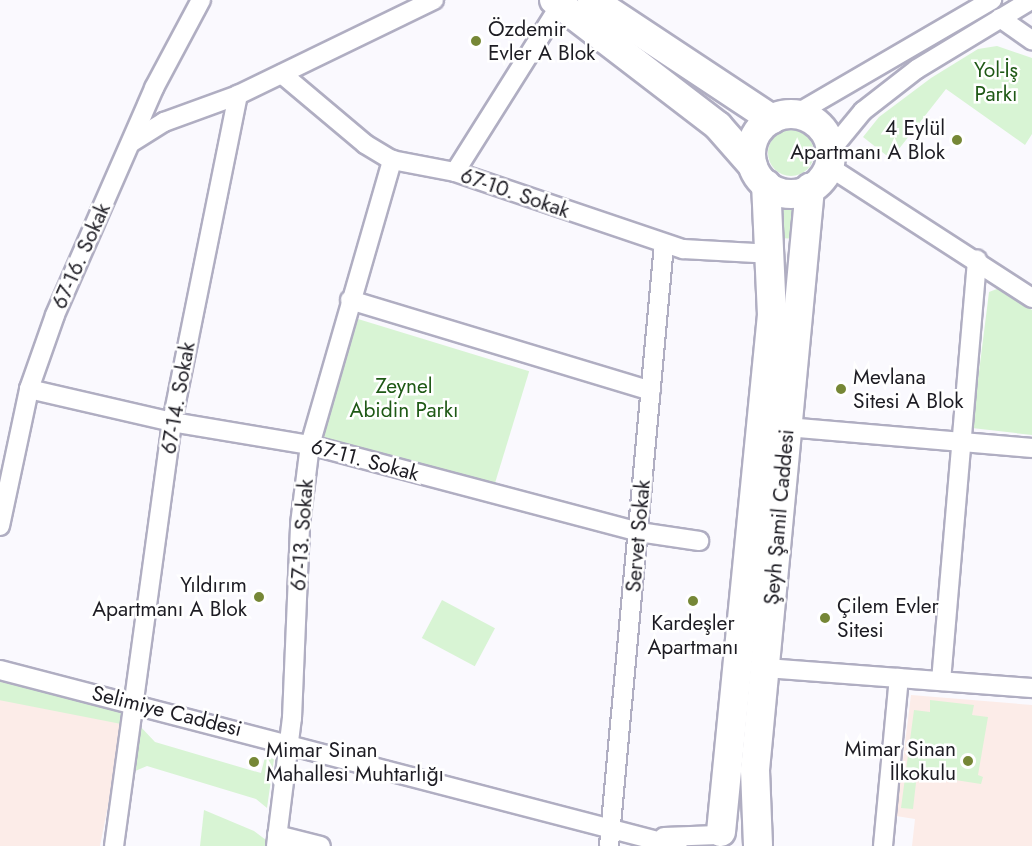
<!DOCTYPE html>
<html>
<head>
<meta charset="utf-8">
<style>
	body { margin:0 }
	#map { position:relative; width:1032px; height:846px; overflow:hidden; background:#faf9fe; font-family:Jost,sans-serif }
	div>[style] { position:absolute }
	[style*='--x'] { left:calc(var(--x)*1px); top:calc(var(--y)*1px); width:calc(var(--w)*1px); rotate:calc(var(--a)*1deg) }
	.education>* { inset:0; background:#fcece8 }
	.green>* { inset:0; background:#d8f4d4; transform-origin:0 0 }
	.round { border-radius:50% }
	.roads { filter:drop-shadow(2px 0 #b0aec2) drop-shadow(-2px 0 #b0aec2) drop-shadow(0 2px #b0aec2) drop-shadow(0 -2px #b0aec2) }
	.street>* { height:18px; margin:-9px; padding:0 9px; transform-origin:9px; border-radius:9px; background:#fff }
	.primary>* { height:28px; margin:-14px; padding:0 14px; transform-origin:14px; border-radius:14px; background:#fff }
	.primary>.ring { margin:-14px; padding:0; box-sizing:content-box; background:none; border:28px solid #fff; border-radius:50% }
	.dots>* { width:16px; height:16px; translate:-50% -50%; box-sizing:border-box; border:3px solid #fff; border-radius:50% }
	span { translate:-50% -50%; white-space:nowrap; text-align:center; line-height:1.15; -webkit-text-stroke:5px #fff; paint-order:stroke }
	.poi-label { font-size:21px; color:#1d1c23 }
	.left { translate:0 -50%; text-align:left }
	.right { translate:-100% -50%; text-align:right }
	.park-label { font-size:21px; color:#1f5916 }
	.street-label { font-size:21px; color:#1d1c23 }
</style>
</head>
<body>
<div id="map">
	<div class="education">
		<div style="clip-path:polygon(0 680px,128px 705px,100px 846px,0 846px)"></div>
		<div style="clip-path:polygon(911px 695px,1032px 705px,1032px 846px,912px 846px,915px 819px,896px 816px)"></div>
	</div>
	<div class="green">
		<div style="clip-path:polygon(997px 46px,1032px 58px,1032px 134px,1025px 145px,946px 89px,891px 159px,863px 137px,879px 117px,931px 78px,978px 49px)"></div>
		<div class="round" style="left:768px;top:130px;width:46px;height:46px"></div>
		<div style="clip-path:polygon(778px 205px,800px 207px,797px 239px,780px 238px)"></div>
		<div style="clip-path:polygon(1002px 287px,1032px 310px,1032px 435px,972px 428px,989px 292px)"></div>
		<div style="left:358px;top:319px;width:179px;height:126px;rotate:17deg"></div>
		<div style="left:442px;top:600px;width:60px;height:43px;rotate:28deg"></div>
		<div style="left:0;top:682px;width:127px;height:18px;rotate:11deg"></div>
		<div style="clip-path:polygon(930px 700px,974px 705px,972px 715px,988px 717px,978px 775px,983px 777px,981px 784px,917px 774px,913px 809px,901px 808px,914px 710px,930px 712px)"></div>
		<div style="clip-path:polygon(138px 724px,155px 742px,250px 770px,261px 773px,265px 757px,274px 759px,267px 808px,256px 799px,147px 766px,128px 774px)"></div>
		<div style="clip-path:polygon(204px 810px,254px 831px,266px 840px,265px 846px,200px 846px)"></div>
	</div>
	<div class="roads">
		<div class="street">
			<div style="--x:1000;--y:18;--w:39;--a:35"></div>
			<div style="--x:282;--y:74;--w:109;--a:40.1"></div>
			<div style="--x:365;--y:144;--w:31;--a:31"></div>
			<div style="--x:392;--y:160;--w:64;--a:10.8"></div>
			<div style="--x:455;--y:172;--w:241;--a:18.7"></div>
			<div style="--x:683;--y:249;--w:90;--a:3.2"></div>
			<div style="--x:796;--y:114;--w:227;--a:-30.2"></div>
			<div style="--x:132;--y:142;--w:38;--a:-32"></div>
			<div style="--x:164;--y:122;--w:79;--a:-20"></div>
			<div style="--x:238;--y:95;--w:218;--a:-25.9"></div>
			<div style="--x:830;--y:151;--w:52;--a:-50.5"></div>
			<div style="--x:863;--y:111;--w:68;--a:-37.9"></div>
			<div style="--x:917;--y:69;--w:133;--a:-31.2"></div>
			<div style="--x:828;--y:166;--w:243;--a:32.9"></div>
			<div style="--x:455;--y:172;--w:197;--a:-57.8"></div>
			<div style="--x:350;--y:300;--w:314;--a:16.8"></div>
			<div style="--x:29;--y:389;--w:147;--a:13"></div>
			<div style="--x:172;--y:422;--w:140;--a:9.5"></div>
			<div style="--x:310;--y:445;--w:340;--a:14.8"></div>
			<div style="--x:639;--y:532;--w:61;--a:8.5"></div>
			<div style="--x:787;--y:427;--w:246;--a:4.9"></div>
			<div style="--x:0;--y:526;--w:140;--a:-78"></div>
			<div style="--x:29;--y:389;--w:78;--a:-70.6"></div>
			<div style="--x:55;--y:315;--w:248;--a:-66.4"></div>
			<div style="--x:154;--y:88;--w:100;--a:-61.9"></div>
			<div style="--x:765;--y:668;--w:268;--a:4.3"></div>
			<div style="--x:0;--y:670;--w:700;--a:14.57"></div>
			<div style="--x:941;--y:681;--w:423;--a:-85.1"></div>
			<div style="--x:277;--y:835;--w:45;--a:14"></div>
			<div style="--x:664;--y:837;--w:54;--a:-2.1"></div>
			<div style="--x:114;--y:846;--w:428;--a:-82.2"></div>
			<div style="--x:172;--y:422;--w:334;--a:-78.6"></div>
			<div style="--x:276;--y:846;--w:129;--a:-82.9"></div>
			<div style="--x:292;--y:718;--w:194;--a:-87.6"></div>
			<div style="--x:300;--y:524;--w:80;--a:-82.8"></div>
			<div style="--x:310;--y:445;--w:297;--a:-73.9"></div>
			<div style="--x:609;--y:846;--w:605;--a:-84.78"></div>
			<div style="--x:883;--y:846;--w:169;--a:-84.6"></div>
		</div>
		<div class="primary">
			<div style="--x:554;--y:0;--w:207;--a:37.5"></div>
			<div style="--x:718;--y:126;--w:53;--a:48.8"></div>
			<div style="--x:592;--y:0;--w:216;--a:33.5"></div>
			<div class="ring" style="left:751px;top:114px;width:52px;height:52px"></div>
			<div style="--x:721;--y:832;--w:520;--a:-84.37"></div>
			<div style="--x:772;--y:315;--w:131;--a:-92.6"></div>
			<div style="--x:758;--y:845;--w:75;--a:-92.3"></div>
			<div style="--x:755;--y:770;--w:585;--a:-84.6"></div>
		</div>
	</div>
	<div class="dots">
		<div style="left:476px;top:41px;background:#768736"></div>
		<div style="left:957px;top:140px;background:#768736"></div>
		<div style="left:841px;top:389px;background:#768736"></div>
		<div style="left:259px;top:597px;background:#768736"></div>
		<div style="left:693px;top:601px;background:#768736"></div>
		<div style="left:825px;top:618px;background:#768736"></div>
		<div style="left:968px;top:761px;background:#768736"></div>
		<div style="left:254px;top:762px;background:#768736"></div>
	</div>
	<div class="poi-label">
		<span class="left" style="left:488px;top:41px">Özdemir<br>Evler A Blok</span>
		<span class="right" style="left:945px;top:140px">4 Eylül<br>Apartmanı A Blok</span>
		<span class="left" style="left:853px;top:389px">Mevlana<br>Sitesi A Blok</span>
		<span class="right" style="left:247px;top:597px">Yıldırım<br>Apartmanı A Blok</span>
		<span class="left" style="left:837px;top:618px">Çilem Evler<br>Sitesi</span>
		<span style="left:693px;top:635px">Kardeşler<br>Apartmanı</span>
		<span class="right" style="left:956px;top:761px">Mimar Sinan<br>İlkokulu</span>
		<span class="left" style="left:266px;top:762px">Mimar Sinan<br>Mahallesi Muhtarlığı</span>
	</div>
	<div class="park-label">
		<span style="left:996px;top:82px">Yol-İş<br>Parkı</span>
		<span style="left:404px;top:398px">Zeynel<br>Abidin Parkı</span>
	</div>
	<div class="street-label">
		<span style="left:515px;top:193px;rotate:19deg">67-10. Sokak</span>
		<span style="left:81px;top:256px;rotate:-66deg">67-16. Sokak</span>
		<span style="left:178px;top:398px;rotate:-80deg">67-14. Sokak</span>
		<span style="left:365px;top:460px;rotate:15deg">67-11. Sokak</span>
		<span style="left:779px;top:517px;rotate:-85deg">Şeyh Şamil Caddesi</span>
		<span style="left:302px;top:535px;rotate:-86deg">67-13. Sokak</span>
		<span style="left:638px;top:536px;rotate:-85deg">Servet Sokak</span>
		<span style="left:167px;top:711px;rotate:14deg">Selimiye Caddesi</span>
	</div>
</div>
</body>
</html>
